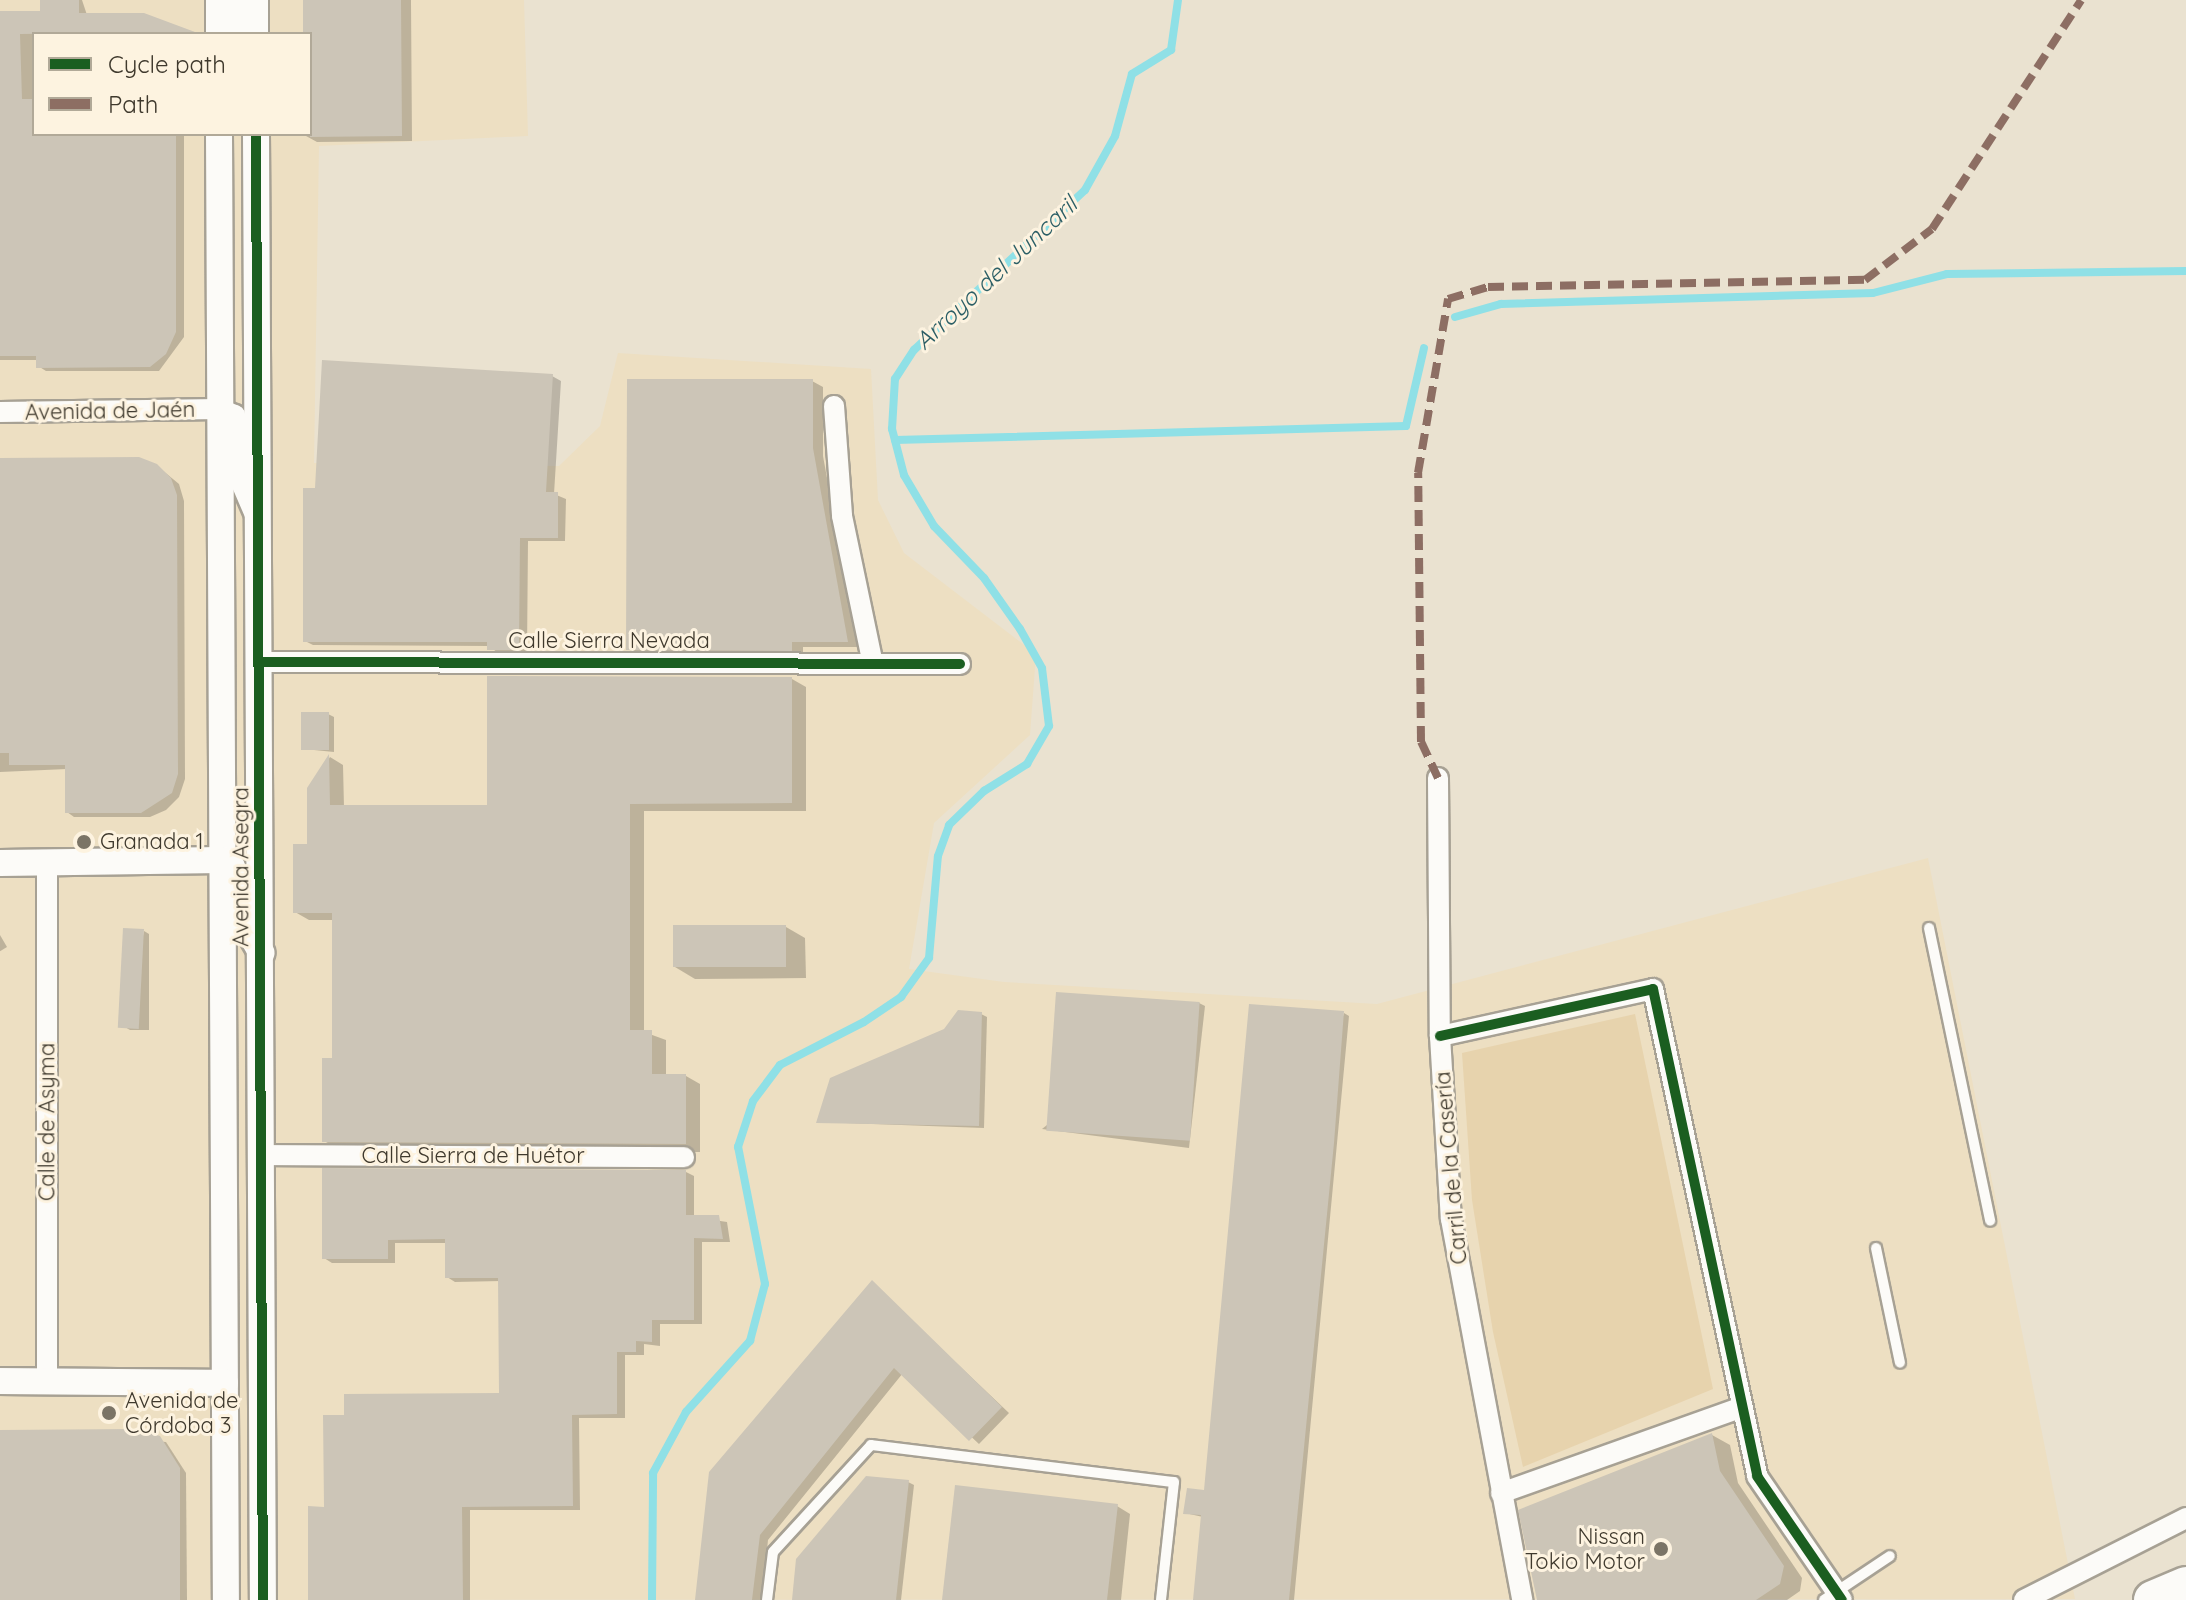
<!DOCTYPE html>
<html>
<head>
<meta charset="utf-8">
<style>
	body { margin:0 }
	#map { position:relative; width:2186px; height:1600px; overflow:hidden; background:#eae2d0; font-family:Quicksand,sans-serif }
	div>[style] { position:absolute }
	[style*='--x'] { left:calc(var(--x)*1px); top:calc(var(--y)*1px); width:calc(var(--w)*1px); rotate:calc(var(--a)*1deg) }
	.built>* { inset:0; background:#eddfc2 }
	.green>* { inset:0; background:#e7d3ad }
	.shadow>* { inset:0; background:#0003; transform-origin:0 0 }
	.stream>* { height:8px; margin:-4px; padding:0 4px; transform-origin:4px; border-radius:4px; background:#8fe0e6 }
	.building>* { inset:0; background:#ccc5b7; transform-origin:0 0 }
	.roads { filter:drop-shadow(2px 0 #a7a194) drop-shadow(-2px 0 #a7a194) drop-shadow(0 2px #a7a194) drop-shadow(0 -2px #a7a194) }
	.service>* { height:10px; margin:-5px; padding:0 5px; transform-origin:5px; border-radius:5px; background:#fcfbf8 }
	.minor>* { height:20px; margin:-10px; padding:0 10px; transform-origin:10px; border-radius:10px; background:#fcfbf8 }
	.tertiary>* { height:26px; margin:-13px; padding:0 13px; transform-origin:13px; border-radius:13px; background:#fcfbf8 }
	.motorway>* { height:38px; margin:-19px; padding:0 19px; transform-origin:19px; border-radius:19px; background:#fcfbf8 }
	.quiet>* { height:8px; margin-top:-4px; transform-origin:0; background:repeating-linear-gradient(90deg,#8d6e63 0 16px,transparent 0 24px) }
	.cycleway>* { height:10px; margin:-5px; padding:0 5px; transform-origin:5px; border-radius:5px; background:#1b5e20 }
	.dots>* { width:22px; height:22px; translate:-50% -50%; box-sizing:border-box; border:4px solid #fdf3e0; border-radius:50% }
	span { translate:-50% -50%; white-space:nowrap; text-align:center; line-height:1.15; -webkit-text-stroke:6px #fdf3e0; paint-order:stroke }
	.street-label { font-size:22px; color:#3f392d }
	.poi-label { font-size:22px; color:#3f392d }
	.left { translate:0 -50%; text-align:left }
	.right { translate:-100% -50%; text-align:right }
	.water-label { font-size:24px; color:#2c5f66; font-style:italic }
	.legend { position:absolute; left:32px; top:32px; width:280px; height:104px; box-sizing:border-box; background:#fdf3e0; border:2px solid #b1a998; margin:0; padding:10px 14px; list-style:none; font-size:24px; color:#3f392d }
	.legend li { display:flex; align-items:center; gap:16px; height:40px }
	.legend b { width:40px; border:2px solid #b1a998 }
</style>
</head>
<body>
<div id="map">
	<div class="built">
		<div style="clip-path:polygon(evenodd,0 0,524px 0,528px 136px,319px 146px,314px 463px,559px 466px,600px 426px,618px 353px,871px 369px,878px 500px,904px 553px,1036px 654px,1030px 735px,934px 823px,909px 969px,1004px 982px,1377px 1004px,1928px 858px,2075px 1599px,0 1600px,0 0,34px 34px,310px 34px,310px 134px,34px 134px,34px 34px)"></div>
	</div>
	<div class="green">
		<div style="clip-path:polygon(1635px 1014px,1713px 1389px,1523px 1467px,1493px 1332px,1472px 1200px,1462px 1053px)"></div>
	</div>
	<div class="shadow">
		<div style="clip-path:polygon(42px 0,82px 0,87px 15px,143px 15px,178px 34px,34px 34px,34px 134px,184px 134px,184px 337px,159px 371px,46px 371px,38px 366px,38px 360px,0 360px,0 13px,42px 13px)"></div>
		<div style="clip-path:polygon(305px 0,411px 0,412px 141px,317px 142px,306px 136px,310px 134px,310px 34px,305px 34px)"></div>
		<div style="clip-path:polygon(552px 376px,561px 381px,554px 494px,566px 499px,565px 541px,528px 541px,527px 653px,498px 653px,489px 646px,313px 645px,305px 641px,316px 490px)"></div>
		<div style="clip-path:polygon(812px 381px,823px 387px,823px 456px,858px 647px,803px 647px,803px 656px,640px 655px,628px 649px)"></div>
		<div style="clip-path:polygon(0 460px,156px 465px,179px 484px,184px 501px,185px 779px,179px 797px,166px 810px,150px 817px,74px 817px,67px 812px,67px 769px,0 772px)"></div>
		<div style="clip-path:polygon(792px 679px,806px 687px,806px 811px,644px 811px,644px 1032px,666px 1040px,666px 1076px,686px 1076px,700px 1084px,700px 1152px,339px 1149px,324px 1141px,334px 1060px,334px 920px,309px 920px,295px 912px,309px 846px,309px 788px,330px 757px,343px 765px,344px 807px,489px 807px)"></div>
		<div style="clip-path:polygon(328px 714px,334px 717px,334px 752px,304px 749px)"></div>
		<div style="clip-path:polygon(786px 927px,805px 938px,806px 978px,695px 979px,675px 967px)"></div>
		<div style="clip-path:polygon(144px 931px,149px 934px,149px 1030px,130px 1030px,125px 1027px)"></div>
		<div style="left:0;top:935px;width:14px;height:395px;rotate:60deg"></div>
		<div style="clip-path:polygon(1199px 1003px,1205px 1006px,1189px 1148px,1042px 1129px)"></div>
		<div style="clip-path:polygon(1344px 1013px,1349px 1016px,1294px 1600px,1195px 1600px,1203px 1517px,1185px 1513px,1206px 1492px)"></div>
		<div style="clip-path:polygon(981px 1014px,987px 1017px,984px 1128px,818px 1122px)"></div>
		<div style="clip-path:polygon(324px 1170px,686px 1172px,694px 1176px,694px 1217px,727px 1222px,730px 1242px,702px 1242px,702px 1324px,660px 1324px,660px 1346px,644px 1344px,644px 1355px,625px 1355px,625px 1418px,579px 1418px,580px 1510px,470px 1510px,470px 1600px,311px 1600px,346px 1417px,501px 1395px,501px 1281px,455px 1282px,447px 1277px,447px 1243px,395px 1243px,395px 1263px,332px 1263px,324px 1258px)"></div>
		<div style="clip-path:polygon(872px 1283px,1009px 1413px,979px 1444px,903px 1373px,768px 1540px,762px 1600px,697px 1600px)"></div>
		<div style="clip-path:polygon(0 1431px,166px 1442px,186px 1473px,187px 1600px,0 1600px)"></div>
		<div style="clip-path:polygon(1712px 1435px,1730px 1445px,1738px 1483px,1802px 1578px,1800px 1591px,1787px 1600px,1540px 1600px)"></div>
		<div style="clip-path:polygon(908px 1482px,914px 1485px,901px 1600px,794px 1600px)"></div>
		<div style="clip-path:polygon(1117px 1506px,1130px 1514px,1121px 1600px,944px 1600px)"></div>
	</div>
	<div class="stream">
		<div style="--x:1455;--y:317;--w:48;--a:-15.8"></div>
		<div style="--x:1501;--y:304;--w:372;--a:-1.7"></div>
		<div style="--x:1873;--y:293;--w:76;--a:-14.4"></div>
		<div style="--x:1947;--y:274;--w:239;--a:-0.7"></div>
		<div style="--x:895;--y:440;--w:511;--a:-1.57"></div>
		<div style="--x:1406;--y:426;--w:80;--a:-77"></div>
		<div style="--x:652;--y:1600;--w:127;--a:-89.5"></div>
		<div style="--x:653;--y:1473;--w:69;--a:-61.6"></div>
		<div style="--x:686;--y:1412;--w:96;--a:-48"></div>
		<div style="--x:750;--y:1341;--w:59;--a:-75.3"></div>
		<div style="--x:765;--y:1284;--w:140;--a:-101.1"></div>
		<div style="--x:738;--y:1147;--w:48;--a:-71.9"></div>
		<div style="--x:753;--y:1101;--w:45;--a:-53.1"></div>
		<div style="--x:780;--y:1065;--w:94;--a:-27.1"></div>
		<div style="--x:864;--y:1022;--w:45;--a:-34"></div>
		<div style="--x:901;--y:997;--w:48;--a:-54.3"></div>
		<div style="--x:929;--y:958;--w:102;--a:-85"></div>
		<div style="--x:938;--y:856;--w:33;--a:-70"></div>
		<div style="--x:949;--y:825;--w:49;--a:-44.2"></div>
		<div style="--x:984;--y:791;--w:51;--a:-32.1"></div>
		<div style="--x:1027;--y:764;--w:44;--a:-59.9"></div>
		<div style="--x:1049;--y:726;--w:58;--a:-96.9"></div>
		<div style="--x:1042;--y:668;--w:45;--a:-119.4"></div>
		<div style="--x:1020;--y:629;--w:62;--a:-125.2"></div>
		<div style="--x:984;--y:578;--w:72;--a:-133.9"></div>
		<div style="--x:934;--y:526;--w:59;--a:-120.5"></div>
		<div style="--x:904;--y:475;--w:48;--a:-104.6"></div>
		<div style="--x:892;--y:429;--w:50;--a:-86.6"></div>
		<div style="--x:895;--y:379;--w:35;--a:-57"></div>
		<div style="--x:914;--y:350;--w:234;--a:-43.1"></div>
		<div style="--x:1085;--y:190;--w:62;--a:-60.9"></div>
		<div style="--x:1115;--y:136;--w:64;--a:-74.7"></div>
		<div style="--x:1132;--y:74;--w:46;--a:-31.6"></div>
		<div style="--x:1171;--y:50;--w:50;--a:-82"></div>
	</div>
	<div class="building">
		<div style="clip-path:polygon(40px 0,79px 0,79px 13px,144px 13px,195px 32px,20px 34px,22px 99px,34px 99px,34px 134px,176px 134px,176px 332px,166px 354px,150px 367px,36px 368px,36px 356px,0 356px,0 11px,40px 11px)"></div>
		<div style="clip-path:polygon(303px 0,401px 0,402px 136px,310px 137px,310px 34px,303px 34px)"></div>
		<div style="clip-path:polygon(322px 360px,553px 374px,546px 492px,558px 492px,558px 538px,520px 538px,519px 650px,487px 650px,487px 642px,303px 642px,303px 488px,315px 488px)"></div>
		<div style="clip-path:polygon(627px 379px,813px 379px,813px 448px,848px 642px,792px 642px,792px 651px,626px 650px)"></div>
		<div style="clip-path:polygon(139px 457px,157px 464px,171px 478px,177px 495px,178px 774px,172px 793px,141px 813px,65px 813px,65px 765px,9px 765px,9px 753px,0 753px,0 458px)"></div>
		<div style="clip-path:polygon(487px 676px,792px 677px,792px 803px,630px 804px,630px 1030px,652px 1030px,652px 1074px,686px 1074px,686px 1144px,322px 1142px,322px 1058px,332px 1058px,332px 913px,293px 913px,293px 844px,307px 844px,307px 788px,329px 754px,330px 805px,487px 805px)"></div>
		<div style="left:301px;top:712px;width:28px;height:38px"></div>
		<div style="left:786px;top:925px;width:42px;height:113px;rotate:90deg"></div>
		<div style="left:123px;top:928px;width:21px;height:100px;rotate:3deg"></div>
		<div style="left:1056px;top:992px;width:144px;height:139px;rotate:4deg"></div>
		<div style="clip-path:polygon(1249px 1004px,1344px 1011px,1334px 1143px,1289px 1600px,1193px 1600px,1201px 1515px,1183px 1514px,1187px 1488px,1204px 1490px)"></div>
		<div style="clip-path:polygon(958px 1010px,982px 1012px,979px 1126px,816px 1123px,830px 1078px,944px 1029px)"></div>
		<div style="clip-path:polygon(322px 1168px,686px 1170px,686px 1215px,719px 1215px,723px 1239px,694px 1238px,694px 1320px,652px 1320px,652px 1342px,636px 1341px,636px 1352px,617px 1352px,617px 1414px,572px 1415px,573px 1506px,462px 1507px,463px 1600px,308px 1600px,308px 1506px,324px 1507px,323px 1415px,344px 1415px,344px 1394px,499px 1393px,498px 1278px,445px 1278px,445px 1239px,388px 1240px,388px 1259px,322px 1259px)"></div>
		<div style="clip-path:polygon(872px 1280px,1002px 1407px,969px 1441px,894px 1368px,760px 1535px,752px 1600px,695px 1600px,709px 1472px)"></div>
		<div style="clip-path:polygon(136px 1429px,160px 1436px,180px 1468px,180px 1600px,0 1600px,0 1430px)"></div>
		<div style="clip-path:polygon(1712px 1433px,1720px 1471px,1784px 1566px,1780px 1584px,1756px 1600px,1537px 1600px,1518px 1510px)"></div>
		<div style="clip-path:polygon(866px 1476px,909px 1480px,896px 1600px,792px 1600px,796px 1559px)"></div>
		<div style="clip-path:polygon(955px 1485px,1118px 1504px,1107px 1600px,942px 1600px)"></div>
	</div>
	<div class="roads">
		<div class="service">
			<div style="--x:1929;--y:928;--w:299;--a:78.2"></div>
			<div style="--x:1876;--y:1248;--w:117;--a:78.2"></div>
			<div style="--x:767;--y:1600;--w:48;--a:-82.9"></div>
			<div style="--x:773;--y:1552;--w:145;--a:-47.5"></div>
			<div style="--x:871;--y:1445;--w:305;--a:7"></div>
			<div style="--x:1174;--y:1482;--w:119;--a:96.3"></div>
			<div style="--x:1824;--y:1600;--w:79;--a:-33.7"></div>
		</div>
		<div class="minor">
			<div style="--x:239;--y:0;--w:34;--a:87"></div>
			<div style="--x:834;--y:406;--w:110;--a:85.8"></div>
			<div style="--x:842;--y:516;--w:147;--a:78.2"></div>
			<div style="--x:0;--y:412;--w:220;--a:-0.8"></div>
			<div style="--x:220;--y:409;--w:16;--a:22"></div>
			<div style="--x:235;--y:415;--w:63;--a:86.4"></div>
			<div style="--x:239;--y:478;--w:40;--a:66.6"></div>
			<div style="--x:259;--y:662;--w:701;--a:0.16"></div>
			<div style="--x:1438;--y:778;--w:258;--a:89.6"></div>
			<div style="--x:1440;--y:1036;--w:183;--a:86.6"></div>
			<div style="--x:1451;--y:1219;--w:388;--a:79.4"></div>
			<div style="--x:47;--y:863;--w:518;--a:90"></div>
			<div style="--x:1440;--y:1036;--w:218;--a:-12.4"></div>
			<div style="--x:1653;--y:989;--w:498;--a:77.9"></div>
			<div style="--x:1757;--y:1476;--w:150;--a:55.6"></div>
			<div style="--x:262;--y:1155;--w:422;--a:0.3"></div>
			<div style="--x:1501;--y:1493;--w:256;--a:-19.6"></div>
			<div style="--x:2024;--y:1600;--w:182;--a:-26.8"></div>
		</div>
		<div class="tertiary">
			<div style="--x:219;--y:0;--w:34;--a:90"></div>
			<div style="--x:255;--y:0;--w:34;--a:90"></div>
			<div style="--x:219;--y:134;--w:1466;--a:89.73"></div>
			<div style="--x:256;--y:134;--w:1466;--a:89.73"></div>
			<div style="--x:0;--y:863;--w:222;--a:-0.8"></div>
			<div style="--x:222;--y:860;--w:12;--a:35"></div>
			<div style="--x:232;--y:867;--w:23;--a:70"></div>
			<div style="--x:240;--y:889;--w:30;--a:86"></div>
			<div style="--x:242;--y:919;--w:39;--a:60"></div>
			<div style="--x:0;--y:1381;--w:225;--a:0.5"></div>
		</div>
		<div class="motorway">
			<div style="--x:2153;--y:1600;--w:36;--a:-23"></div>
		</div>
	</div>
	<div class="quiet">
		<div style="--x:1438;--y:778;--w:40;--a:-115"></div>
		<div style="--x:1421;--y:742;--w:269;--a:-90.6"></div>
		<div style="--x:1418;--y:473;--w:177;--a:-80.2"></div>
		<div style="--x:1448;--y:299;--w:42;--a:-16.7"></div>
		<div style="--x:1488;--y:287;--w:377;--a:-1.1"></div>
		<div style="--x:1865;--y:280;--w:84;--a:-37.3"></div>
		<div style="--x:1932;--y:229;--w:273;--a:-56.9"></div>
	</div>
	<div class="cycleway">
		<div style="--x:256;--y:134;--w:1466;--a:89.73"></div>
		<div style="--x:259;--y:662;--w:701;--a:0.16"></div>
		<div style="--x:1440;--y:1036;--w:218;--a:-12.4"></div>
		<div style="--x:1653;--y:989;--w:498;--a:77.9"></div>
		<div style="--x:1757;--y:1476;--w:150;--a:55.6"></div>
	</div>
	<div class="dots">
		<div style="left:84px;top:842px;background:#7b7466"></div>
		<div style="left:109px;top:1413px;background:#7b7466"></div>
		<div style="left:1661px;top:1549px;background:#7b7466"></div>
	</div>
	<div class="street-label">
		<span style="left:110px;top:411px;rotate:-1deg">Avenida de Jaén</span>
		<span style="left:609px;top:641px">Calle Sierra Nevada</span>
		<span style="left:241px;top:867px;rotate:-90deg">Avenida Asegra</span>
		<span style="left:47px;top:1122px;rotate:-90deg">Calle de Asyma</span>
		<span style="left:473px;top:1156px">Calle Sierra de Huétor</span>
		<span style="left:1451px;top:1168px;rotate:-95deg">Carril de la Casería</span>
	</div>
	<div class="poi-label">
		<span class="left" style="left:100px;top:842px">Granada 1</span>
		<span class="left" style="left:125px;top:1413px">Avenida de<br>Córdoba 3</span>
		<span class="right" style="left:1645px;top:1549px">Nissan<br>Tokio Motor</span>
	</div>
	<div class="water-label">
		<span style="left:996px;top:273px;rotate:-43deg">Arroyo del Juncaril</span>
	</div>
	<ul class="legend">
	<li><b style="height:10px;background:#1b5e20"></b>Cycle path</li>
	<li><b style="height:10px;background:#8d6e63"></b>Path</li>
	</ul>
</div>
</body>
</html>
